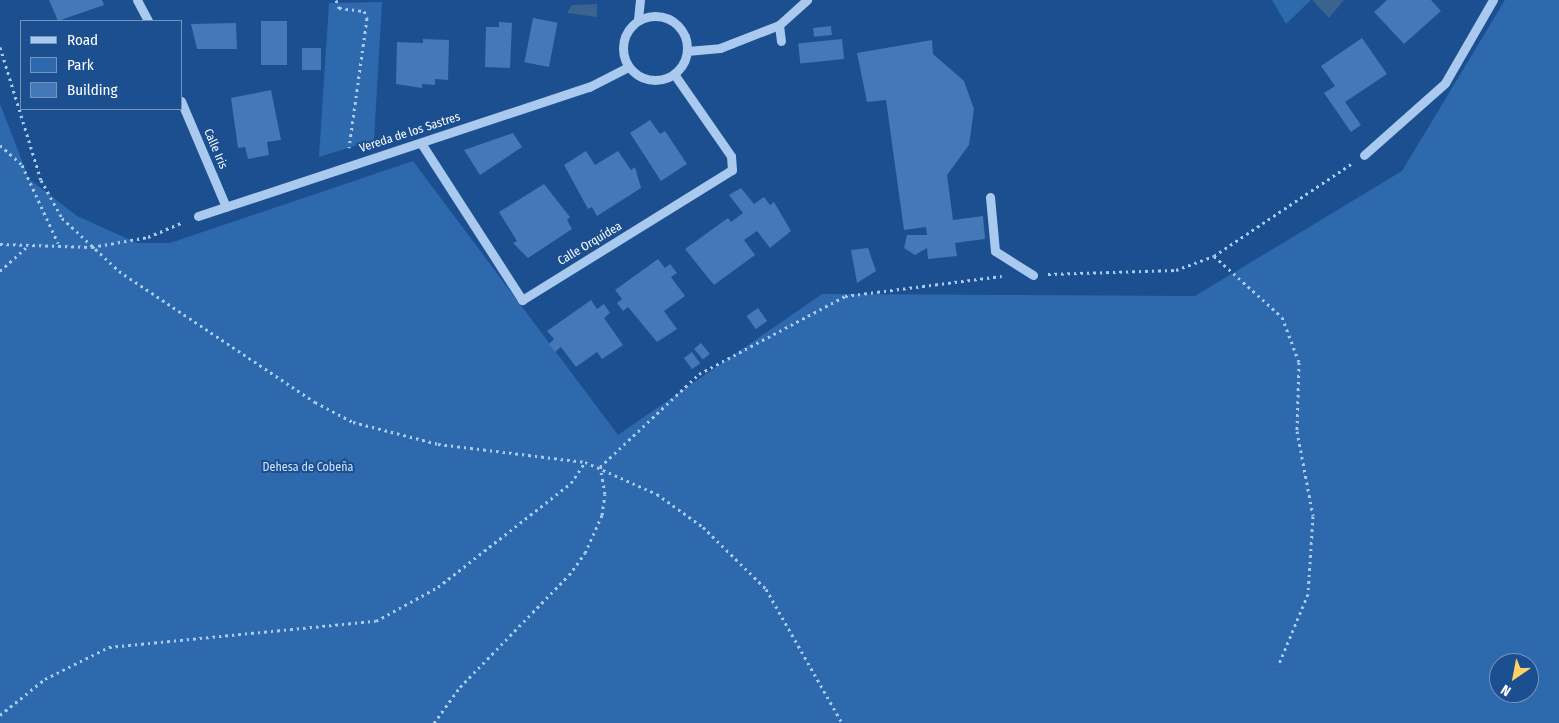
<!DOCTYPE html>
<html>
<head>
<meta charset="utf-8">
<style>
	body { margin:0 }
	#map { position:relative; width:1559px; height:723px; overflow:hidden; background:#1b4f8f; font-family:"Fira Sans Condensed",sans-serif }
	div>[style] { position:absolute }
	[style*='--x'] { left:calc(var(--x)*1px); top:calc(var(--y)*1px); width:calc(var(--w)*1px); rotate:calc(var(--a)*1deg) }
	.green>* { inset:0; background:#2e69ad }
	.water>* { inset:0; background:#3c6290 }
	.building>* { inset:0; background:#4478b7; transform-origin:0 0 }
	.path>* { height:3px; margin-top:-1.5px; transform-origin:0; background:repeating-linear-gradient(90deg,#a9c9ee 0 2.5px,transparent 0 6.5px) }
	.minor>* { height:9px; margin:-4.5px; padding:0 4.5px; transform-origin:4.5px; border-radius:4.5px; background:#a9c9ee }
	.minor>.ring { margin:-4.5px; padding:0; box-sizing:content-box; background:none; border:9px solid #a9c9ee; border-radius:50% }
	span { translate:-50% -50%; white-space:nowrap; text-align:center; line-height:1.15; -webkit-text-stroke:4px #1b4f8f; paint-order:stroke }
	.street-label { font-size:12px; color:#fff }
	.park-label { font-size:12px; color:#cfe3fa }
	.legend { position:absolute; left:20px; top:20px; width:162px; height:90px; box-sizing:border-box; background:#1b4f8f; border:1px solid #7695bc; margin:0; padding:6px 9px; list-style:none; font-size:15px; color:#fff }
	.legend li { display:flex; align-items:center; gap:10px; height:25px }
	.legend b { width:25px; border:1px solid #7695bc }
	.north { position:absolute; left:1489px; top:653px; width:50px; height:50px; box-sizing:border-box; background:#1b4f8f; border:1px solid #7695bc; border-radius:50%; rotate:213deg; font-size:14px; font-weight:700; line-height:20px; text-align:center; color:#fff }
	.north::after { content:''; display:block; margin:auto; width:18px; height:22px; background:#ffd166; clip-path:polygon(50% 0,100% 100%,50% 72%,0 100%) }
</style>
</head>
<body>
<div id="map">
	<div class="green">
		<div style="clip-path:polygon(1272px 0,1311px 0,1286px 24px)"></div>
		<div style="clip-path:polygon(evenodd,1505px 0,1559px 0,1559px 723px,0 723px,0 104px,29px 179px,77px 216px,137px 243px,170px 243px,413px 161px,618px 435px,822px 294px,1195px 296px,1402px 171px,1505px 0,1499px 663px,1529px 663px,1529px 693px,1499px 693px,1499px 663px)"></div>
		<div style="clip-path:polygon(382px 2px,374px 140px,319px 157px,329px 3px)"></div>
	</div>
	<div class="water">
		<div style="clip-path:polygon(1344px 0,1329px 18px,1313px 1px,1314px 0)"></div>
		<div style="clip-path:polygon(597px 4px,597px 17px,567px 13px,572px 5px)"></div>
	</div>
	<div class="building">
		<div style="clip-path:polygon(49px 0,102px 0,104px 5px,58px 21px)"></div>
		<div style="clip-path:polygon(1387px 0,1431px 0,1441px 11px,1404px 44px,1374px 12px)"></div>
		<div style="left:533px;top:18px;width:25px;height:45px;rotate:11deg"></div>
		<div style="left:261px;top:21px;width:26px;height:44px"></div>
		<div style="clip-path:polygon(499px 22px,512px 23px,510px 68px,485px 67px,486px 27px,499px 27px)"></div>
		<div style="clip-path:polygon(236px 23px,237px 49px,197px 49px,191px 24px)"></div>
		<div style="left:831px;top:26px;width:9px;height:18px;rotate:84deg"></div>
		<div style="clip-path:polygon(1362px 38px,1387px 74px,1345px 102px,1361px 125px,1351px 132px,1324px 93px,1335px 86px,1321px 66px)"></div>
		<div style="clip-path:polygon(423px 39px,449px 40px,448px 80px,435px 79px,435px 85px,422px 84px,422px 88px,396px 84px,397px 42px,423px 43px)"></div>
		<div style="left:842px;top:39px;width:20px;height:44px;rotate:84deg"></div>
		<div style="clip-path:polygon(932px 40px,933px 54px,964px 81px,974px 109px,969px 145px,947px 175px,953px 220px,983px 216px,985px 239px,955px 243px,957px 256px,928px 259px,927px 248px,915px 255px,904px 248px,907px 235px,927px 235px,926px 227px,904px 230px,886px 100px,867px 102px,857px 53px)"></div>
		<div style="left:302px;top:48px;width:19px;height:22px"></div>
		<div style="clip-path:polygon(271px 90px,281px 140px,267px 142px,269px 155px,248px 159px,245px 147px,238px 148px,231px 98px)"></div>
		<div style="clip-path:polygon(650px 120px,660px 134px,665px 131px,687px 164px,661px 181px,630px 133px)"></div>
		<div style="clip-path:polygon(513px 133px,522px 147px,480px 175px,464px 150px)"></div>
		<div style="clip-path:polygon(586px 151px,595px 165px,618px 151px,631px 170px,635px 167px,641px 188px,597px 216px,592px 207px,588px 209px,564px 165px)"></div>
		<div style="clip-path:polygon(544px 184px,570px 217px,567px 220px,572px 229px,528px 258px,513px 243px,517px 241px,499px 212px)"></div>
		<div style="clip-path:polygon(741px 188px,754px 204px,764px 197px,770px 205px,774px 202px,791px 231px,770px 248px,757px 231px,744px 240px,755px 255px,714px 285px,685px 249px,728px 218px,731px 222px,743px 213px,729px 195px)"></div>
		<div style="clip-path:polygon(868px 248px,876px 271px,857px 283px,851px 250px)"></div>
		<div style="clip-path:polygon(658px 259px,665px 268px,670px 264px,677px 273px,671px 277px,685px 296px,664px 311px,677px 329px,657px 342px,628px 307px,623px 311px,617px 303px,622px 299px,615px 290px)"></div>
		<div style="clip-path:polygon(591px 300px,597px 309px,604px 304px,610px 313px,604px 318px,623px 345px,602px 359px,597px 352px,576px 367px,561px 347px,555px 352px,549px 344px,554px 339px,547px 331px)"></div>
		<div style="left:758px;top:308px;width:16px;height:14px;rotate:55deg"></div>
		<div style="left:701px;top:343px;width:14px;height:9px;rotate:51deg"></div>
		<div style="left:692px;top:352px;width:14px;height:10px;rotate:54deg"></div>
	</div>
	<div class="path">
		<div style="--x:336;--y:0;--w:9;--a:69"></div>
		<div style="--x:339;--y:8;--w:25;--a:7"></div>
		<div style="--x:364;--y:11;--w:8;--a:67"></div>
		<div style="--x:367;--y:18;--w:131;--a:97.9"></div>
		<div style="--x:0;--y:47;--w:139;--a:72.9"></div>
		<div style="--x:41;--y:180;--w:43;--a:61.1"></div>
		<div style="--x:62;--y:218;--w:78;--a:42.9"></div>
		<div style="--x:119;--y:271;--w:236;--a:33.8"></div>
		<div style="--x:315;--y:402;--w:43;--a:27.8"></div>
		<div style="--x:353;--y:422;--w:88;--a:14.5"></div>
		<div style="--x:438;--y:444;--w:148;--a:7"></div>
		<div style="--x:585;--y:462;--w:79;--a:24"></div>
		<div style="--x:657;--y:494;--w:57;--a:35.7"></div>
		<div style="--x:703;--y:527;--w:88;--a:44.5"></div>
		<div style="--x:766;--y:589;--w:154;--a:60.4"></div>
		<div style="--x:0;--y:145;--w:30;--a:42"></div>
		<div style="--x:22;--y:165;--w:86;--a:65.2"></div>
		<div style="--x:0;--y:244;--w:92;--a:1.9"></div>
		<div style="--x:92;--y:247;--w:57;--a:-10.1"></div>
		<div style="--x:148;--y:237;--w:38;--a:-23"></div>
		<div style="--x:1214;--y:256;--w:91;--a:41.9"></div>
		<div style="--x:1282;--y:317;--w:48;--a:69.3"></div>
		<div style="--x:1299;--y:362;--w:69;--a:91.7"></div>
		<div style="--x:1297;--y:431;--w:86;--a:79.3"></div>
		<div style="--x:1313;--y:516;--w:78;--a:93.7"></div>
		<div style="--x:1308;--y:594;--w:78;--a:112.6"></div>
		<div style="--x:0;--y:271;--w:38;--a:-42"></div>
		<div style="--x:1048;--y:274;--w:128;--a:-1.8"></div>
		<div style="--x:1176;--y:270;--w:40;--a:-20.2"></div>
		<div style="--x:1214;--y:256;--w:165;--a:-33.9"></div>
		<div style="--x:600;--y:467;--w:136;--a:-43.2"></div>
		<div style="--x:699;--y:374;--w:166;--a:-28.1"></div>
		<div style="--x:845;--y:296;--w:158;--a:-7.3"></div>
		<div style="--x:0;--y:715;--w:58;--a:-38.7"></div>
		<div style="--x:45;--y:679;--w:72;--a:-26.6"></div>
		<div style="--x:109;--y:647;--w:268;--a:-5.6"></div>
		<div style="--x:376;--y:621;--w:71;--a:-28.7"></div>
		<div style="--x:438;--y:587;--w:169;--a:-38"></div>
		<div style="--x:571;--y:483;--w:25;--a:-56"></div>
		<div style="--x:434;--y:723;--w:44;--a:-54.2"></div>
		<div style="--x:460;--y:687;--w:156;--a:-45.8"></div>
		<div style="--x:569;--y:575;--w:27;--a:-54"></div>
		<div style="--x:585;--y:553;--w:42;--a:-65.9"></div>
		<div style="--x:602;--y:515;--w:21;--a:-82"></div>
		<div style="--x:605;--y:494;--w:27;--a:-100"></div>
	</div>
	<div class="minor">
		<div style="--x:137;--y:0;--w:24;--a:62"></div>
		<div class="ring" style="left:623px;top:16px;width:55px;height:55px"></div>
		<div style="--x:638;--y:19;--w:19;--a:-84"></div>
		<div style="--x:779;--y:25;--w:16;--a:83"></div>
		<div style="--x:687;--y:51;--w:33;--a:-5"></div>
		<div style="--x:720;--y:48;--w:63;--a:-21.3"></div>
		<div style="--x:779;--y:25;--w:38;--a:-42"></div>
		<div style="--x:181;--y:101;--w:115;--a:67"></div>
		<div style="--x:421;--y:143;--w:187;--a:57.2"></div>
		<div style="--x:522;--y:300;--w:247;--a:-31.8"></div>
		<div style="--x:732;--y:170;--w:14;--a:-94"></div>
		<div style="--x:731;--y:156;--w:100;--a:-124.8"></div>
		<div style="--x:1364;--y:155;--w:108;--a:-41.6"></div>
		<div style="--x:1445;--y:83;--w:96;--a:-60"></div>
		<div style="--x:990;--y:197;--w:54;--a:84.7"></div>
		<div style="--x:995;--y:251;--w:45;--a:32.3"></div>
		<div style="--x:198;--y:216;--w:412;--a:-18.3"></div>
		<div style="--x:589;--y:87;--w:44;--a:-27.1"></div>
	</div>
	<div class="street-label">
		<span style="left:410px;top:133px;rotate:-18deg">Vereda de los Sastres</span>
		<span style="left:215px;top:149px;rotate:67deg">Calle Iris</span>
		<span style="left:590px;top:244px;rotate:-31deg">Calle Orquídea</span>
	</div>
	<div class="park-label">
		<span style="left:308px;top:468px">Dehesa de Cobeña</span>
	</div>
	<ul class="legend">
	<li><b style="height:6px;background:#a9c9ee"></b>Road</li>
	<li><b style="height:14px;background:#2e69ad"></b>Park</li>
	<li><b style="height:14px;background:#4478b7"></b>Building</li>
	</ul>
	<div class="north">N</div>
</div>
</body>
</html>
